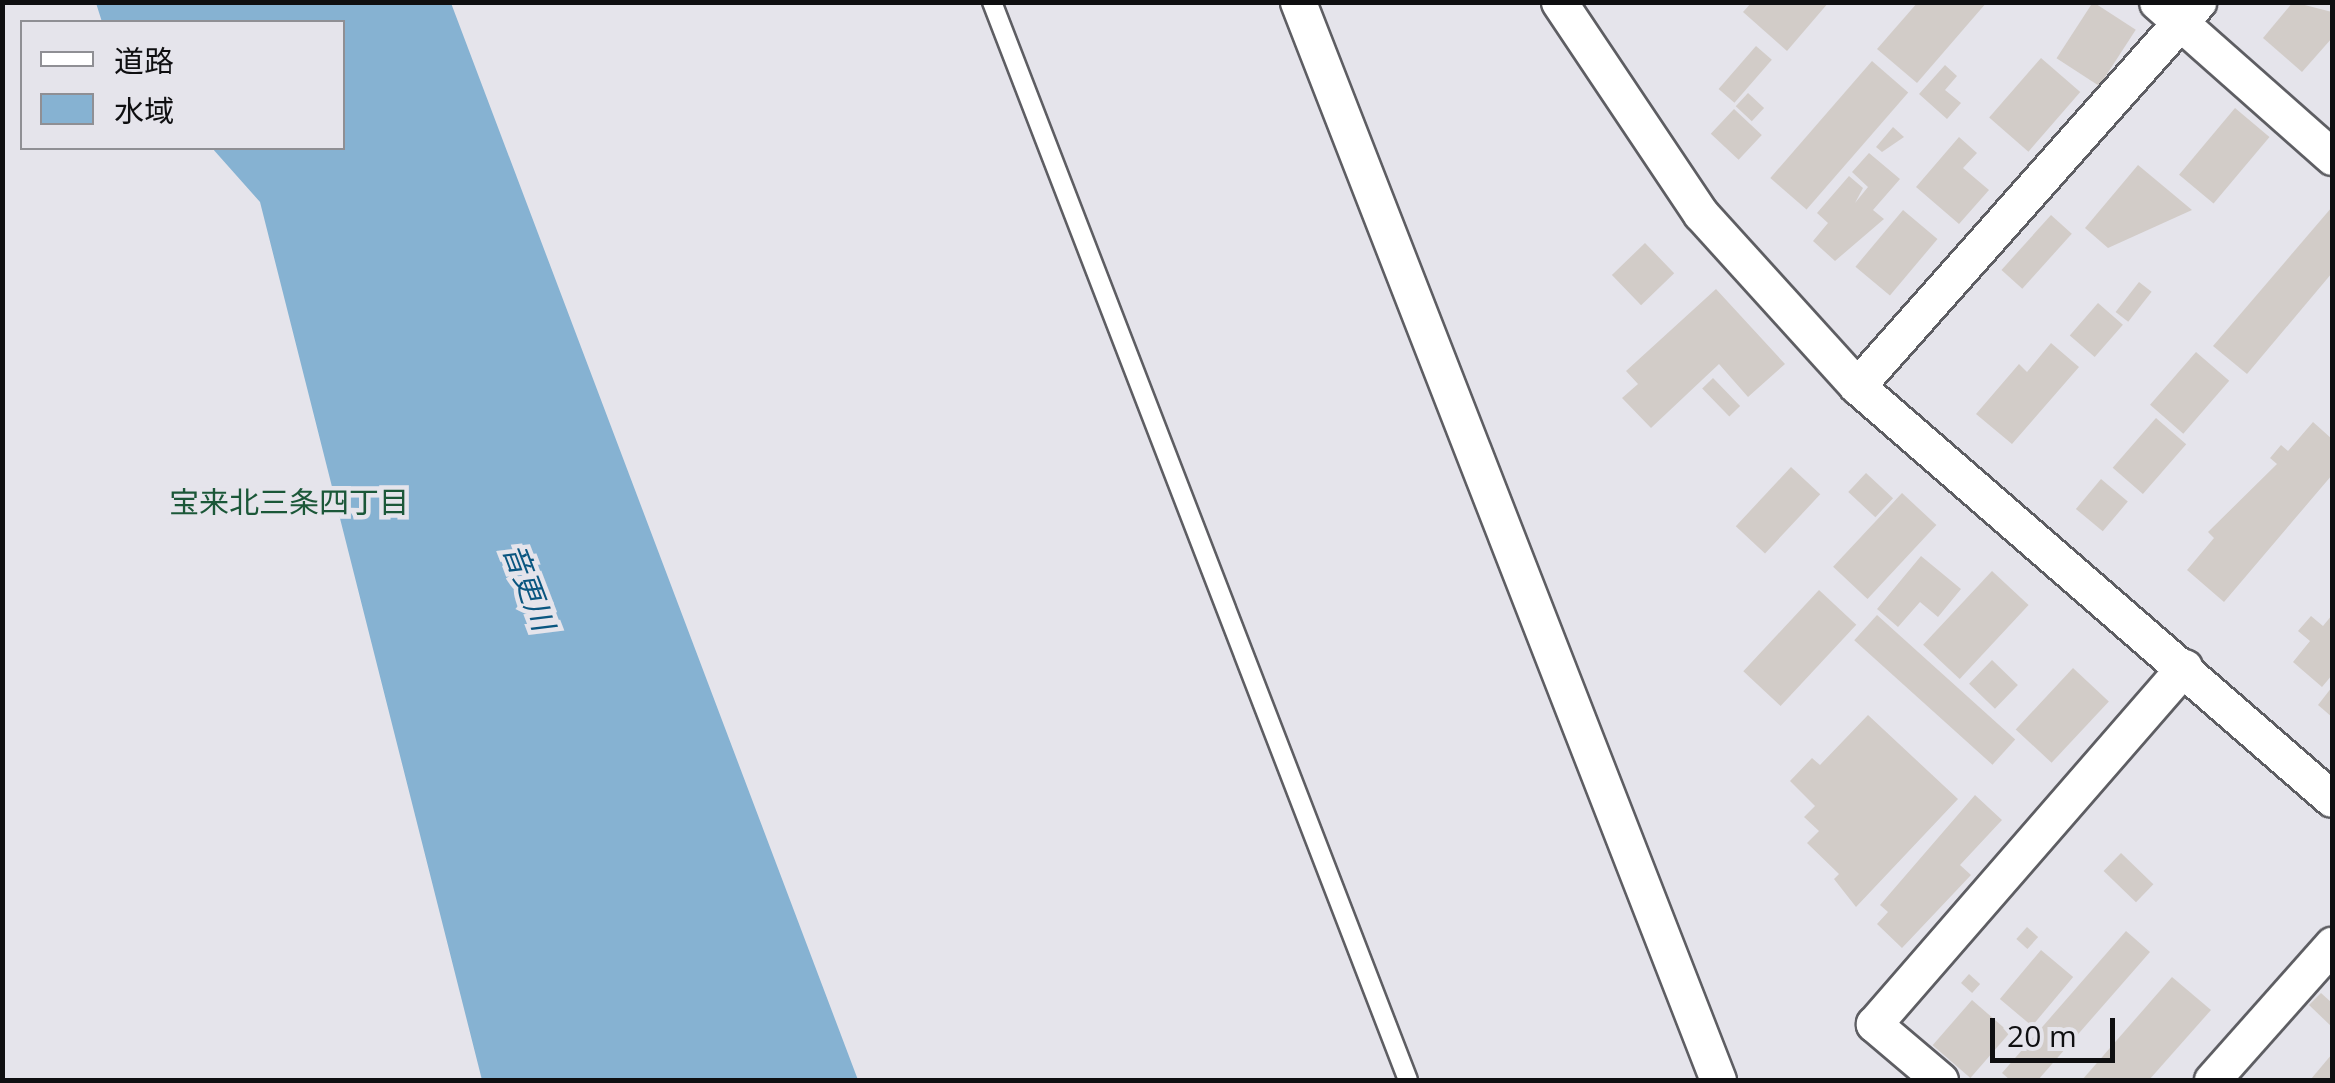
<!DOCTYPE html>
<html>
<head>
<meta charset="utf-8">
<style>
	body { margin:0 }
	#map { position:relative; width:2335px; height:1083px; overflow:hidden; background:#e5e4eb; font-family:"Open Sans","Noto Sans JP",sans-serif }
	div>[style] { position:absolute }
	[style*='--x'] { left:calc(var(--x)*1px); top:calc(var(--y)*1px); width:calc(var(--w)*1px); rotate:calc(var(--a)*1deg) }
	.water>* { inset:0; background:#86b2d2 }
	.building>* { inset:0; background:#d2ccc8; transform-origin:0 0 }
	.roads { filter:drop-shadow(2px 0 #5e5e63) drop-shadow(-2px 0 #5e5e63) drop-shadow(0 2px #5e5e63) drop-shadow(0 -2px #5e5e63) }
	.lane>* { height:18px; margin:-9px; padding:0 9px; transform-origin:9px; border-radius:9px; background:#fff }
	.street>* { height:35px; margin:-17.5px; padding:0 17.5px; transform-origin:17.5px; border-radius:17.5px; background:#fff }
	span { translate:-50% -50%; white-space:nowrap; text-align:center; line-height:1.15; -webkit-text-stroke:9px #e5e4eb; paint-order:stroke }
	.neighbourhood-label { font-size:30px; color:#1b5738 }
	.water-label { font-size:30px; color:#0a5680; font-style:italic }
	.frame { position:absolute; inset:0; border:5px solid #0f0f11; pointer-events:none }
	.legend { position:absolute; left:20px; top:20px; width:325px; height:130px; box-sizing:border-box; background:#e5e4eb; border:2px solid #8f8f94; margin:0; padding:12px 18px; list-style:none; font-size:30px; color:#0f0f11 }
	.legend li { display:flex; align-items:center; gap:20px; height:50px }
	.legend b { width:50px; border:2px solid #8f8f94 }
	.scale { position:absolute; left:1990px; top:1018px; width:125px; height:45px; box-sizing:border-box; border:5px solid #0f0f11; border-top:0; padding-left:12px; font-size:30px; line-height:35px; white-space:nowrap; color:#0f0f11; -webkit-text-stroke:8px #e5e4eb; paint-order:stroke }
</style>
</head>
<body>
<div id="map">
	<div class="water">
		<div style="clip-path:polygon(96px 3px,451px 3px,858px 1080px,482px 1080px,260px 202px,212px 148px,342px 148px,342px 22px,102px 22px)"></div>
	</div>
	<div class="building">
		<div style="clip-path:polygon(1752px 2px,1829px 2px,1787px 51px,1743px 12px)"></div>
		<div style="clip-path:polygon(1918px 2px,1987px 2px,1917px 83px,1877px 49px)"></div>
		<div style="left:2093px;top:2px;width:51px;height:67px;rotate:33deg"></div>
		<div style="clip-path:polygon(2293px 2px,2332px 12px,2332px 38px,2302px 72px,2263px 38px)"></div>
		<div style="left:1756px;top:46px;width:21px;height:57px;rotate:41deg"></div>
		<div style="left:2041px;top:58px;width:52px;height:79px;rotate:41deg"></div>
		<div style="left:1872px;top:61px;width:48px;height:155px;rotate:41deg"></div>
		<div style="clip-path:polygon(1945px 65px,1957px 76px,1945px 90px,1961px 103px,1947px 119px,1919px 94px)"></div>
		<div style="left:1748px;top:93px;width:22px;height:18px;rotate:43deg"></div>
		<div style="left:2235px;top:108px;width:45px;height:87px;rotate:40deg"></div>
		<div style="left:1734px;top:109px;width:38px;height:34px;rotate:43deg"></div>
		<div style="clip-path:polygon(1893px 127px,1904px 137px,1882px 152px,1876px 147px)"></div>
		<div style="clip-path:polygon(1959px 137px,1977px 153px,1963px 168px,1989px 190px,1959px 224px,1916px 187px)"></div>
		<div style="clip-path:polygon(1869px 153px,1900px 179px,1873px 210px,1884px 219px,1835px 261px,1813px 241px,1828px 223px,1817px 213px,1849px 176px,1863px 188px,1855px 203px,1868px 187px,1852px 172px)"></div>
		<div style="clip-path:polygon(2138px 165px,2192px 210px,2108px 248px,2085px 228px)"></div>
		<div style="clip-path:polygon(2332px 207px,2332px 273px,2247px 374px,2213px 346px)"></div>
		<div style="left:1903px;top:210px;width:45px;height:74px;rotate:40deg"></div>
		<div style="left:2051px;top:215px;width:28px;height:74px;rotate:42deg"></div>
		<div style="left:1645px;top:243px;width:42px;height:46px;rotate:46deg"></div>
		<div style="left:2139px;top:282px;width:16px;height:38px;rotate:38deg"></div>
		<div style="clip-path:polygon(1716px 289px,1785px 364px,1748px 397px,1719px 364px,1651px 428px,1622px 398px,1638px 384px,1626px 371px)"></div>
		<div style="left:2098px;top:303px;width:33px;height:43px;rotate:41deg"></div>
		<div style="clip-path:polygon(2051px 343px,2079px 367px,2012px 444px,1976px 414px,2019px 364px,2027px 372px)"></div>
		<div style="left:2196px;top:352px;width:44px;height:70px;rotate:41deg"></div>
		<div style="left:1713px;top:378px;width:39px;height:15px;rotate:46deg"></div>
		<div style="left:2156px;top:418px;width:40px;height:66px;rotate:41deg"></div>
		<div style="clip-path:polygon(2313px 422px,2332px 439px,2332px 475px,2224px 602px,2187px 570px,2214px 538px,2208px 532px,2277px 464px,2270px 458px,2281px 445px,2288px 451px)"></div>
		<div style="left:1791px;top:467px;width:40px;height:81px;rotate:43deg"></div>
		<div style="left:1866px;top:473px;width:37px;height:26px;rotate:43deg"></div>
		<div style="left:2101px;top:479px;width:35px;height:39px;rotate:40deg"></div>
		<div style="left:1902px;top:493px;width:47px;height:101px;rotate:43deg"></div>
		<div style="clip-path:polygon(1921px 556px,1961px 589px,1938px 617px,1920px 602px,1898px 627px,1877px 609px)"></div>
		<div style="left:1992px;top:571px;width:50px;height:101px;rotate:43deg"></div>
		<div style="left:1819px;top:590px;width:51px;height:111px;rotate:43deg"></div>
		<div style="left:1877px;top:615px;width:186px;height:34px;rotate:42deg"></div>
		<div style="clip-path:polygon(2332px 615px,2332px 675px,2322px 687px,2293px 662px,2310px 641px,2298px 631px,2311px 616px,2323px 626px)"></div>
		<div style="left:1992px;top:660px;width:36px;height:33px;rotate:44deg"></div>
		<div style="left:2073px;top:668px;width:49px;height:84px;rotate:43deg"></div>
		<div style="clip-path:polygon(2332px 687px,2332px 717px,2318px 705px)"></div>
		<div style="clip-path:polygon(1868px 715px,1958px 799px,1856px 907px,1834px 879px,1839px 874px,1807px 843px,1819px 831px,1804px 817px,1815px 806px,1790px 781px,1812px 758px,1820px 765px)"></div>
		<div style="clip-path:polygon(1975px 795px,2002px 820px,1960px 865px,1971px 875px,1902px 948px,1877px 924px,1888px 912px,1880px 905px)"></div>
		<div style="left:2121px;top:853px;width:45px;height:25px;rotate:44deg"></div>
		<div style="left:2027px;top:927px;width:15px;height:16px;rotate:42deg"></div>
		<div style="clip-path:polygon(2126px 931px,2150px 952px,2038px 1080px,2010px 1080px,2002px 1073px)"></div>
		<div style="left:2041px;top:950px;width:42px;height:64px;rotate:40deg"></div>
		<div style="left:1969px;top:974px;width:15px;height:12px;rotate:42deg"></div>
		<div style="clip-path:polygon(2172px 977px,2211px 1010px,2149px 1080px,2082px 1080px)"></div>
		<div style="clip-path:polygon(2321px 993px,2332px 1003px,2332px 1027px,2309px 1005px)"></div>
		<div style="left:1972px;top:1000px;width:50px;height:60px;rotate:41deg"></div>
		<div style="clip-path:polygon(2332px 1054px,2332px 1080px,2313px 1080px,2311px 1079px)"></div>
	</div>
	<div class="roads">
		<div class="lane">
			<div style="--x:992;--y:2;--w:1155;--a:68.9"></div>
		</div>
		<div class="street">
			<div style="--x:1298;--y:2;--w:1157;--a:68.71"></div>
			<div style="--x:1559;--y:2;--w:255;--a:56.2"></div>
			<div style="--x:1701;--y:214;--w:232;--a:47.8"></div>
			<div style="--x:1857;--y:386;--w:629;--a:41.01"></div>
			<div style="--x:2157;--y:2;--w:234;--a:41.5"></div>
			<div style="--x:1857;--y:386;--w:514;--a:-48.39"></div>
			<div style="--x:1940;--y:1080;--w:87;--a:-139.7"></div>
			<div style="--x:1874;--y:1024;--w:473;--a:-49"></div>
			<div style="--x:2212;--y:1080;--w:181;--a:-48.4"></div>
		</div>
	</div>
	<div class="neighbourhood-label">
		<span style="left:289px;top:502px">宝来北三条四丁目</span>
	</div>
	<div class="water-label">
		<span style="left:529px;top:587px;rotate:69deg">音更川</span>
	</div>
	<div class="frame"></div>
	<ul class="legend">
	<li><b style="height:12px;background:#fff"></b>道路</li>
	<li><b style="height:28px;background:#86b2d2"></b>水域</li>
	</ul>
	<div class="scale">20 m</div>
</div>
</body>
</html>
